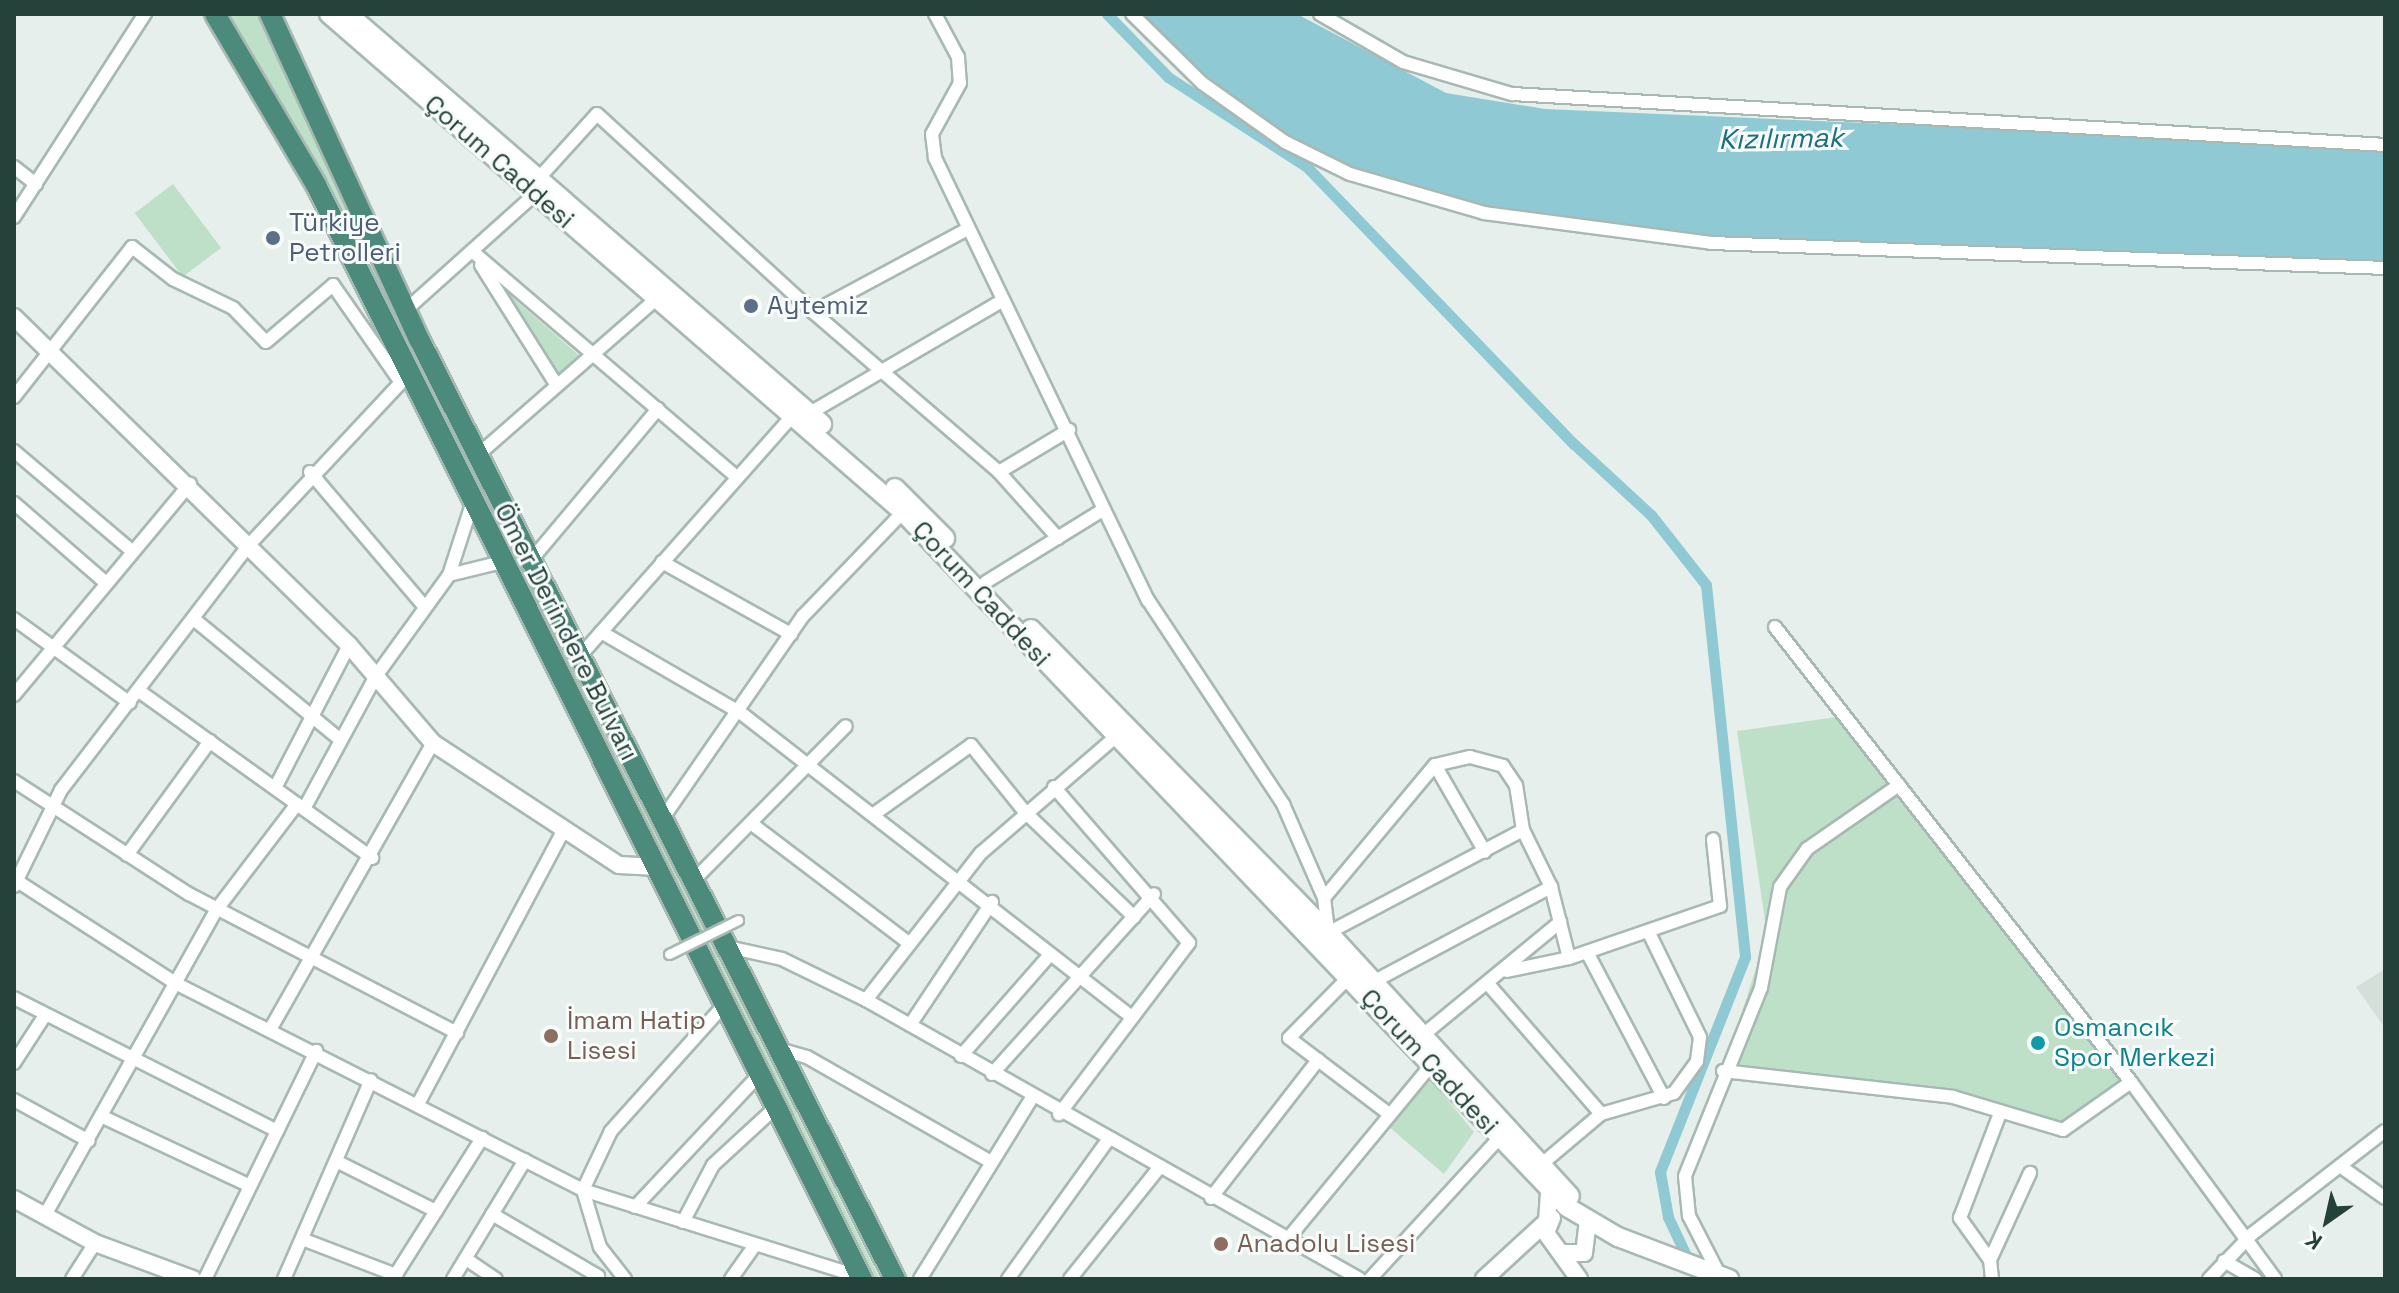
<!DOCTYPE html>
<html>
<head>
<meta charset="utf-8">
<style>
	body { margin:0 }
	#map { position:relative; width:2399px; height:1293px; overflow:hidden; background:#e6efeb; font-family:"Space Grotesk",sans-serif }
	div>[style] { position:absolute }
	[style*='--x'] { left:calc(var(--x)*1px); top:calc(var(--y)*1px); width:calc(var(--w)*1px); rotate:calc(var(--a)*1deg) }
	.built>* { inset:0; background:#d4dfda }
	.green>* { inset:0; background:#bfe0c8; transform-origin:0 0 }
	.water>* { inset:0; background:#8ec9d4 }
	.canal>* { height:11px; margin:-5.5px; padding:0 5.5px; transform-origin:5.5px; border-radius:5.5px; background:#8ec9d4 }
	.roads { filter:drop-shadow(2px 0 #a8b8b2) drop-shadow(-2px 0 #a8b8b2) drop-shadow(0 2px #a8b8b2) drop-shadow(0 -2px #a8b8b2) }
	.minor>* { height:12px; margin:-6px; padding:0 6px; transform-origin:6px; border-radius:6px; background:#fff }
	.tertiary>* { height:16px; margin:-8px; padding:0 8px; transform-origin:8px; border-radius:8px; background:#fff }
	.secondary>* { height:18px; margin:-9px; padding:0 9px; transform-origin:9px; border-radius:9px; background:#fff }
	.trunk>* { height:20px; margin:-10px; padding:0 10px; transform-origin:10px; border-radius:10px; background:#4c8a7c }
	.bridges { filter:drop-shadow(2px 0 #a8b8b2) drop-shadow(-2px 0 #a8b8b2) drop-shadow(0 2px #a8b8b2) drop-shadow(0 -2px #a8b8b2) }
	.pedestrian-bridge>* { height:9px; margin:-4.5px; padding:0 4.5px; transform-origin:4.5px; border-radius:4.5px; background:#fff }
	.dots>* { width:22px; height:22px; translate:-50% -50%; box-sizing:border-box; border:4px solid #f7fbf9; border-radius:50% }
	span { translate:-50% -50%; white-space:nowrap; text-align:center; line-height:1.15; -webkit-text-stroke:6px #f7fbf9; paint-order:stroke }
	.street-label { font-size:26px; color:#24423a }
	.service-label { font-size:26px; color:#4e5e75 }
	.left { translate:0 -50%; text-align:left }
	.education-label { font-size:26px; color:#785e54 }
	.culture-label { font-size:26px; color:#0d838f }
	.water-label { font-size:28px; color:#1c6f80; font-style:italic }
	.frame { position:absolute; inset:0; border:16px solid #24423a; pointer-events:none }
	.north { position:absolute; left:2287px; top:1181px; width:80px; height:80px; -webkit-text-stroke:6px #f7fbf9; paint-order:stroke; rotate:214deg; font-size:22px; font-weight:700; line-height:32px; text-align:center; color:#24423a }
	.north::after { content:''; display:block; margin:auto; width:28px; height:36px; background:#24423a; clip-path:polygon(50% 0,100% 100%,50% 72%,0 100%) }
</style>
</head>
<body>
<div id="map">
	<div class="built">
		<div style="clip-path:polygon(2385px 969px,2385px 1028px,2356px 987px)"></div>
	</div>
	<div class="green">
		<div style="clip-path:polygon(226px 14px,259px 14px,475px 474px,880px 1279px,872px 1279px,304px 151px)"></div>
		<div style="left:173px;top:184px;width:80px;height:48px;rotate:53deg"></div>
		<div style="clip-path:polygon(507px 293px,581px 357px,556px 378px)"></div>
		<div style="clip-path:polygon(1837px 717px,2125px 1081px,2064px 1126px,1953px 1097px,1723px 1071px,1767px 934px,1737px 731px)"></div>
		<div style="clip-path:polygon(1430px 1079px,1474px 1132px,1444px 1174px,1389px 1127px)"></div>
	</div>
	<div class="water">
		<div style="clip-path:polygon(1132px 14px,1297px 14px,1446px 93px,1545px 109px,2233px 139px,2385px 153px,2385px 268px,1711px 243px,1484px 213px,1387px 187px,1257px 124px)"></div>
	</div>
	<div class="canal">
		<div style="--x:1107;--y:14;--w:88;--a:45.9"></div>
		<div style="--x:1168;--y:77;--w:166;--a:32.9"></div>
		<div style="--x:1307;--y:167;--w:385;--a:46.1"></div>
		<div style="--x:1574;--y:444;--w:105;--a:42.7"></div>
		<div style="--x:1651;--y:515;--w:89;--a:51.8"></div>
		<div style="--x:1706;--y:585;--w:374;--a:84"></div>
		<div style="--x:1745;--y:957;--w:231;--a:111.6"></div>
		<div style="--x:1660;--y:1172;--w:46;--a:79.9"></div>
		<div style="--x:1668;--y:1217;--w:68;--a:64.9"></div>
	</div>
	<div class="roads">
		<div class="minor">
			<div style="--x:935;--y:14;--w:49;--a:61.9"></div>
			<div style="--x:958;--y:57;--w:26;--a:86"></div>
			<div style="--x:960;--y:83;--w:58;--a:118.8"></div>
			<div style="--x:932;--y:134;--w:24;--a:83"></div>
			<div style="--x:935;--y:158;--w:491;--a:64.3"></div>
			<div style="--x:1148;--y:600;--w:245;--a:56.5"></div>
			<div style="--x:1283;--y:804;--w:103;--a:66.4"></div>
			<div style="--x:1324;--y:898;--w:34;--a:83"></div>
			<div style="--x:1132;--y:14;--w:98;--a:44.6"></div>
			<div style="--x:1202;--y:83;--w:102;--a:35.4"></div>
			<div style="--x:1285;--y:142;--w:72;--a:26.2"></div>
			<div style="--x:1350;--y:174;--w:140;--a:16.2"></div>
			<div style="--x:1484;--y:213;--w:229;--a:7.5"></div>
			<div style="--x:1711;--y:243;--w:674;--a:2.12"></div>
			<div style="--x:1320;--y:14;--w:96;--a:30"></div>
			<div style="--x:1403;--y:62;--w:114;--a:16.4"></div>
			<div style="--x:1512;--y:94;--w:874;--a:3.34"></div>
			<div style="--x:14;--y:167;--w:28;--a:38"></div>
			<div style="--x:14;--y:217;--w:242;--a:-57.2"></div>
			<div style="--x:472;--y:251;--w:348;--a:40.5"></div>
			<div style="--x:481;--y:265;--w:141;--a:57.8"></div>
			<div style="--x:407;--y:309;--w:172;--a:-41.9"></div>
			<div style="--x:535;--y:194;--w:16;--a:-76"></div>
			<div style="--x:539;--y:178;--w:86;--a:-47.8"></div>
			<div style="--x:597;--y:114;--w:293;--a:42.5"></div>
			<div style="--x:813;--y:312;--w:176;--a:-28.2"></div>
			<div style="--x:813;--y:312;--w:245;--a:40.7"></div>
			<div style="--x:14;--y:397;--w:191;--a:-51.8"></div>
			<div style="--x:132;--y:247;--w:52;--a:38"></div>
			<div style="--x:173;--y:279;--w:67;--a:25.8"></div>
			<div style="--x:233;--y:308;--w:47;--a:45.9"></div>
			<div style="--x:266;--y:342;--w:88;--a:-40.4"></div>
			<div style="--x:333;--y:285;--w:117;--a:55.1"></div>
			<div style="--x:810;--y:413;--w:222;--a:-30.3"></div>
			<div style="--x:14;--y:451;--w:155;--a:40.3"></div>
			<div style="--x:479;--y:454;--w:235;--a:-41.2"></div>
			<div style="--x:310;--y:472;--w:177;--a:49.6"></div>
			<div style="--x:14;--y:503;--w:121;--a:41"></div>
			<div style="--x:472;--y:504;--w:75;--a:107.9"></div>
			<div style="--x:449;--y:575;--w:55;--a:-13.8"></div>
			<div style="--x:1058;--y:538;--w:89;--a:-131.8"></div>
			<div style="--x:999;--y:472;--w:82;--a:-31"></div>
			<div style="--x:532;--y:559;--w:196;--a:-50"></div>
			<div style="--x:662;--y:562;--w:148;--a:29.2"></div>
			<div style="--x:986;--y:582;--w:135;--a:-31.7"></div>
			<div style="--x:14;--y:619;--w:143;--a:35.9"></div>
			<div style="--x:195;--y:620;--w:185;--a:39.5"></div>
			<div style="--x:1775;--y:627;--w:578;--a:51.96"></div>
			<div style="--x:2131;--y:1082;--w:244;--a:53.8"></div>
			<div style="--x:601;--y:632;--w:162;--a:30.1"></div>
			<div style="--x:741;--y:713;--w:495;--a:37.9"></div>
			<div style="--x:580;--y:656;--w:322;--a:-48.5"></div>
			<div style="--x:139;--y:691;--w:287;--a:35.6"></div>
			<div style="--x:14;--y:695;--w:275;--a:-50.2"></div>
			<div style="--x:1435;--y:765;--w:100;--a:60.1"></div>
			<div style="--x:14;--y:781;--w:208;--a:32.9"></div>
			<div style="--x:189;--y:894;--w:302;--a:27.4"></div>
			<div style="--x:1054;--y:787;--w:206;--a:49.1"></div>
			<div style="--x:1189;--y:943;--w:215;--a:127.2"></div>
			<div style="--x:275;--y:788;--w:161;--a:-62.6"></div>
			<div style="--x:304;--y:809;--w:151;--a:-61.6"></div>
			<div style="--x:376;--y:676;--w:125;--a:-54.1"></div>
			<div style="--x:874;--y:814;--w:119;--a:-35.4"></div>
			<div style="--x:971;--y:745;--w:85;--a:51.2"></div>
			<div style="--x:1024;--y:811;--w:153;--a:43.9"></div>
			<div style="--x:663;--y:818;--w:246;--a:-55.3"></div>
			<div style="--x:803;--y:616;--w:144;--a:-46.1"></div>
			<div style="--x:752;--y:824;--w:198;--a:37.2"></div>
			<div style="--x:127;--y:855;--w:141;--a:-53.9"></div>
			<div style="--x:14;--y:879;--w:194;--a:32.8"></div>
			<div style="--x:177;--y:984;--w:455;--a:26.9"></div>
			<div style="--x:583;--y:1190;--w:291;--a:17.4"></div>
			<div style="--x:694;--y:880;--w:216;--a:-45.4"></div>
			<div style="--x:14;--y:886;--w:107;--a:-63.9"></div>
			<div style="--x:61;--y:790;--w:307;--a:-52.5"></div>
			<div style="--x:248;--y:546;--w:236;--a:-46.9"></div>
			<div style="--x:1324;--y:898;--w:173;--a:-50.2"></div>
			<div style="--x:1435;--y:765;--w:36;--a:-13"></div>
			<div style="--x:1470;--y:757;--w:34;--a:15"></div>
			<div style="--x:1503;--y:766;--w:23;--a:56"></div>
			<div style="--x:1516;--y:785;--w:46;--a:81.2"></div>
			<div style="--x:1523;--y:830;--w:64;--a:63.8"></div>
			<div style="--x:1551;--y:887;--w:73;--a:75.8"></div>
			<div style="--x:1324;--y:935;--w:225;--a:-27.8"></div>
			<div style="--x:728;--y:947;--w:55;--a:12.5"></div>
			<div style="--x:782;--y:959;--w:93;--a:26"></div>
			<div style="--x:866;--y:1000;--w:567;--a:29.46"></div>
			<div style="--x:1587;--y:952;--w:165;--a:62.2"></div>
			<div style="--x:1507;--y:971;--w:63;--a:-11.8"></div>
			<div style="--x:1569;--y:958;--w:160;--a:-19"></div>
			<div style="--x:1720;--y:906;--w:67;--a:-96"></div>
			<div style="--x:1350;--y:976;--w:87;--a:134.5"></div>
			<div style="--x:1289;--y:1038;--w:126;--a:37.2"></div>
			<div style="--x:1373;--y:982;--w:202;--a:-28.1"></div>
			<div style="--x:1489;--y:985;--w:171;--a:49"></div>
			<div style="--x:14;--y:998;--w:295;--a:26.8"></div>
			<div style="--x:866;--y:1000;--w:187;--a:-52"></div>
			<div style="--x:981;--y:853;--w:185;--a:-40.8"></div>
			<div style="--x:910;--y:1025;--w:148;--a:-56.3"></div>
			<div style="--x:271;--y:1028;--w:328;--a:-60.4"></div>
			<div style="--x:1423;--y:1035;--w:178;--a:-39.5"></div>
			<div style="--x:779;--y:1049;--w:29;--a:16"></div>
			<div style="--x:807;--y:1057;--w:212;--a:29.7"></div>
			<div style="--x:961;--y:1056;--w:132;--a:-48.7"></div>
			<div style="--x:14;--y:1063;--w:57;--a:-57.1"></div>
			<div style="--x:1723;--y:1071;--w:231;--a:6.4"></div>
			<div style="--x:1953;--y:1097;--w:115;--a:16.7"></div>
			<div style="--x:2063;--y:1130;--w:83;--a:-35.2"></div>
			<div style="--x:992;--y:1074;--w:242;--a:-48"></div>
			<div style="--x:14;--y:1100;--w:85;--a:28.7"></div>
			<div style="--x:418;--y:1104;--w:309;--a:-62"></div>
			<div style="--x:103;--y:1117;--w:162;--a:25.1"></div>
			<div style="--x:336;--y:1161;--w:112;--a:26.6"></div>
			<div style="--x:1543;--y:1163;--w:76;--a:-40.2"></div>
			<div style="--x:1601;--y:1114;--w:76;--a:-16"></div>
			<div style="--x:1674;--y:1093;--w:39;--a:-54"></div>
			<div style="--x:1697;--y:1061;--w:24;--a:-83"></div>
			<div style="--x:1700;--y:1037;--w:118;--a:-116.1"></div>
			<div style="--x:2340;--y:1166;--w:55;--a:35.4"></div>
			<div style="--x:1211;--y:1198;--w:175;--a:-52.2"></div>
			<div style="--x:635;--y:1207;--w:183;--a:-46.8"></div>
			<div style="--x:492;--y:1214;--w:123;--a:30.3"></div>
			<div style="--x:44;--y:1217;--w:353;--a:-60.7"></div>
			<div style="--x:217;--y:909;--w:132;--a:-52.7"></div>
			<div style="--x:683;--y:1222;--w:64;--a:-62.2"></div>
			<div style="--x:713;--y:1165;--w:86;--a:-42.6"></div>
			<div style="--x:1291;--y:1235;--w:220;--a:-50.5"></div>
			<div style="--x:302;--y:1239;--w:101;--a:21"></div>
			<div style="--x:466;--y:1259;--w:36;--a:34"></div>
			<div style="--x:1990;--y:1260;--w:96;--a:-65.3"></div>
			<div style="--x:2224;--y:1261;--w:36;--a:30"></div>
			<div style="--x:1720;--y:1276;--w:68;--a:-117.3"></div>
			<div style="--x:1689;--y:1216;--w:40;--a:-95.7"></div>
			<div style="--x:1685;--y:1176;--w:203;--a:-68"></div>
			<div style="--x:1761;--y:988;--w:103;--a:-79.3"></div>
			<div style="--x:1780;--y:887;--w:47;--a:-54.6"></div>
			<div style="--x:1807;--y:849;--w:112;--a:-34.8"></div>
			<div style="--x:72;--y:1279;--w:43;--a:-57.4"></div>
			<div style="--x:205;--y:1279;--w:254;--a:-64"></div>
			<div style="--x:284;--y:1279;--w:217;--a:-66.4"></div>
			<div style="--x:393;--y:1279;--w:167;--a:-57.7"></div>
			<div style="--x:453;--y:1279;--w:139;--a:-58.8"></div>
			<div style="--x:625;--y:1279;--w:41;--a:-128"></div>
			<div style="--x:600;--y:1247;--w:59;--a:-106.6"></div>
			<div style="--x:583;--y:1190;--w:65;--a:-64.6"></div>
			<div style="--x:611;--y:1131;--w:169;--a:-48.1"></div>
			<div style="--x:731;--y:1279;--w:42;--a:-54.8"></div>
			<div style="--x:920;--y:1279;--w:213;--a:-58.3"></div>
			<div style="--x:1008;--y:1279;--w:170;--a:-54.3"></div>
			<div style="--x:1070;--y:1279;--w:141;--a:-51.3"></div>
			<div style="--x:1370;--y:1279;--w:191;--a:-47.5"></div>
			<div style="--x:1992;--y:1279;--w:19;--a:-96"></div>
			<div style="--x:1990;--y:1260;--w:52;--a:-125.5"></div>
			<div style="--x:1960;--y:1218;--w:112;--a:-69.1"></div>
			<div style="--x:2209;--y:1279;--w:62;--a:-46.3"></div>
			<div style="--x:2252;--y:1234;--w:168;--a:-37.8"></div>
		</div>
		<div class="tertiary">
			<div style="--x:14;--y:317;--w:469;--a:44.4"></div>
			<div style="--x:349;--y:645;--w:129;--a:49.4"></div>
			<div style="--x:433;--y:743;--w:222;--a:33.3"></div>
			<div style="--x:619;--y:865;--w:38;--a:3"></div>
			<div style="--x:14;--y:1199;--w:92;--a:28.5"></div>
			<div style="--x:95;--y:1243;--w:104;--a:20.2"></div>
			<div style="--x:1552;--y:1218;--w:16;--a:112"></div>
			<div style="--x:1546;--y:1233;--w:57;--a:54.3"></div>
			<div style="--x:1561;--y:1253;--w:23;--a:0"></div>
			<div style="--x:1584;--y:1253;--w:32;--a:-83"></div>
			<div style="--x:1484;--y:1279;--w:86;--a:-42.6"></div>
			<div style="--x:1547;--y:1221;--w:31;--a:-86"></div>
		</div>
		<div class="secondary">
			<div style="--x:329;--y:14;--w:760;--a:40.94"></div>
			<div style="--x:903;--y:512;--w:961;--a:46.31"></div>
			<div style="--x:1567;--y:1207;--w:59;--a:30.5"></div>
			<div style="--x:1618;--y:1237;--w:119;--a:20.7"></div>
			<div style="--x:348;--y:14;--w:627;--a:40.86"></div>
			<div style="--x:895;--y:488;--w:71;--a:45"></div>
			<div style="--x:1031;--y:629;--w:424;--a:45.6"></div>
			<div style="--x:1328;--y:932;--w:358;--a:47.5"></div>
		</div>
		<div class="trunk">
			<div style="--x:215;--y:14;--w:199;--a:59.4"></div>
			<div style="--x:316;--y:185;--w:1223;--a:63.48"></div>
			<div style="--x:270;--y:14;--w:358;--a:65.4"></div>
			<div style="--x:419;--y:339;--w:1054;--a:63.14"></div>
		</div>
	</div>
	<div class="bridges">
		<div class="pedestrian-bridge">
			<div style="--x:669;--y:954;--w:77;--a:-26.2"></div>
		</div>
	</div>
	<div class="dots">
		<div style="left:273px;top:238px;background:#5c6f8a"></div>
		<div style="left:751px;top:306px;background:#5c6f8a"></div>
		<div style="left:551px;top:1036px;background:#8d6e63"></div>
		<div style="left:2038px;top:1043px;background:#0f9aa8"></div>
		<div style="left:1221px;top:1244px;background:#8d6e63"></div>
	</div>
	<div class="street-label">
		<span style="left:499px;top:162px;rotate:41deg">Çorum Caddesi</span>
		<span style="left:981px;top:594px;rotate:47deg">Çorum Caddesi</span>
		<span style="left:566px;top:632px;rotate:63deg">Ömer Derindere Bulvarı</span>
		<span style="left:1429px;top:1062px;rotate:47deg">Çorum Caddesi</span>
	</div>
	<div class="service-label">
		<span class="left" style="left:289px;top:238px">Türkiye<br>Petrolleri</span>
		<span class="left" style="left:767px;top:306px">Aytemiz</span>
	</div>
	<div class="education-label">
		<span class="left" style="left:567px;top:1036px">İmam Hatip<br>Lisesi</span>
		<span class="left" style="left:1237px;top:1244px">Anadolu Lisesi</span>
	</div>
	<div class="culture-label">
		<span class="left" style="left:2054px;top:1043px">Osmancık<br>Spor Merkezi</span>
	</div>
	<div class="water-label">
		<span style="left:1781px;top:138px;rotate:-1deg">Kızılırmak</span>
	</div>
	<div class="frame"></div>
	<div class="north">K</div>
</div>
</body>
</html>
